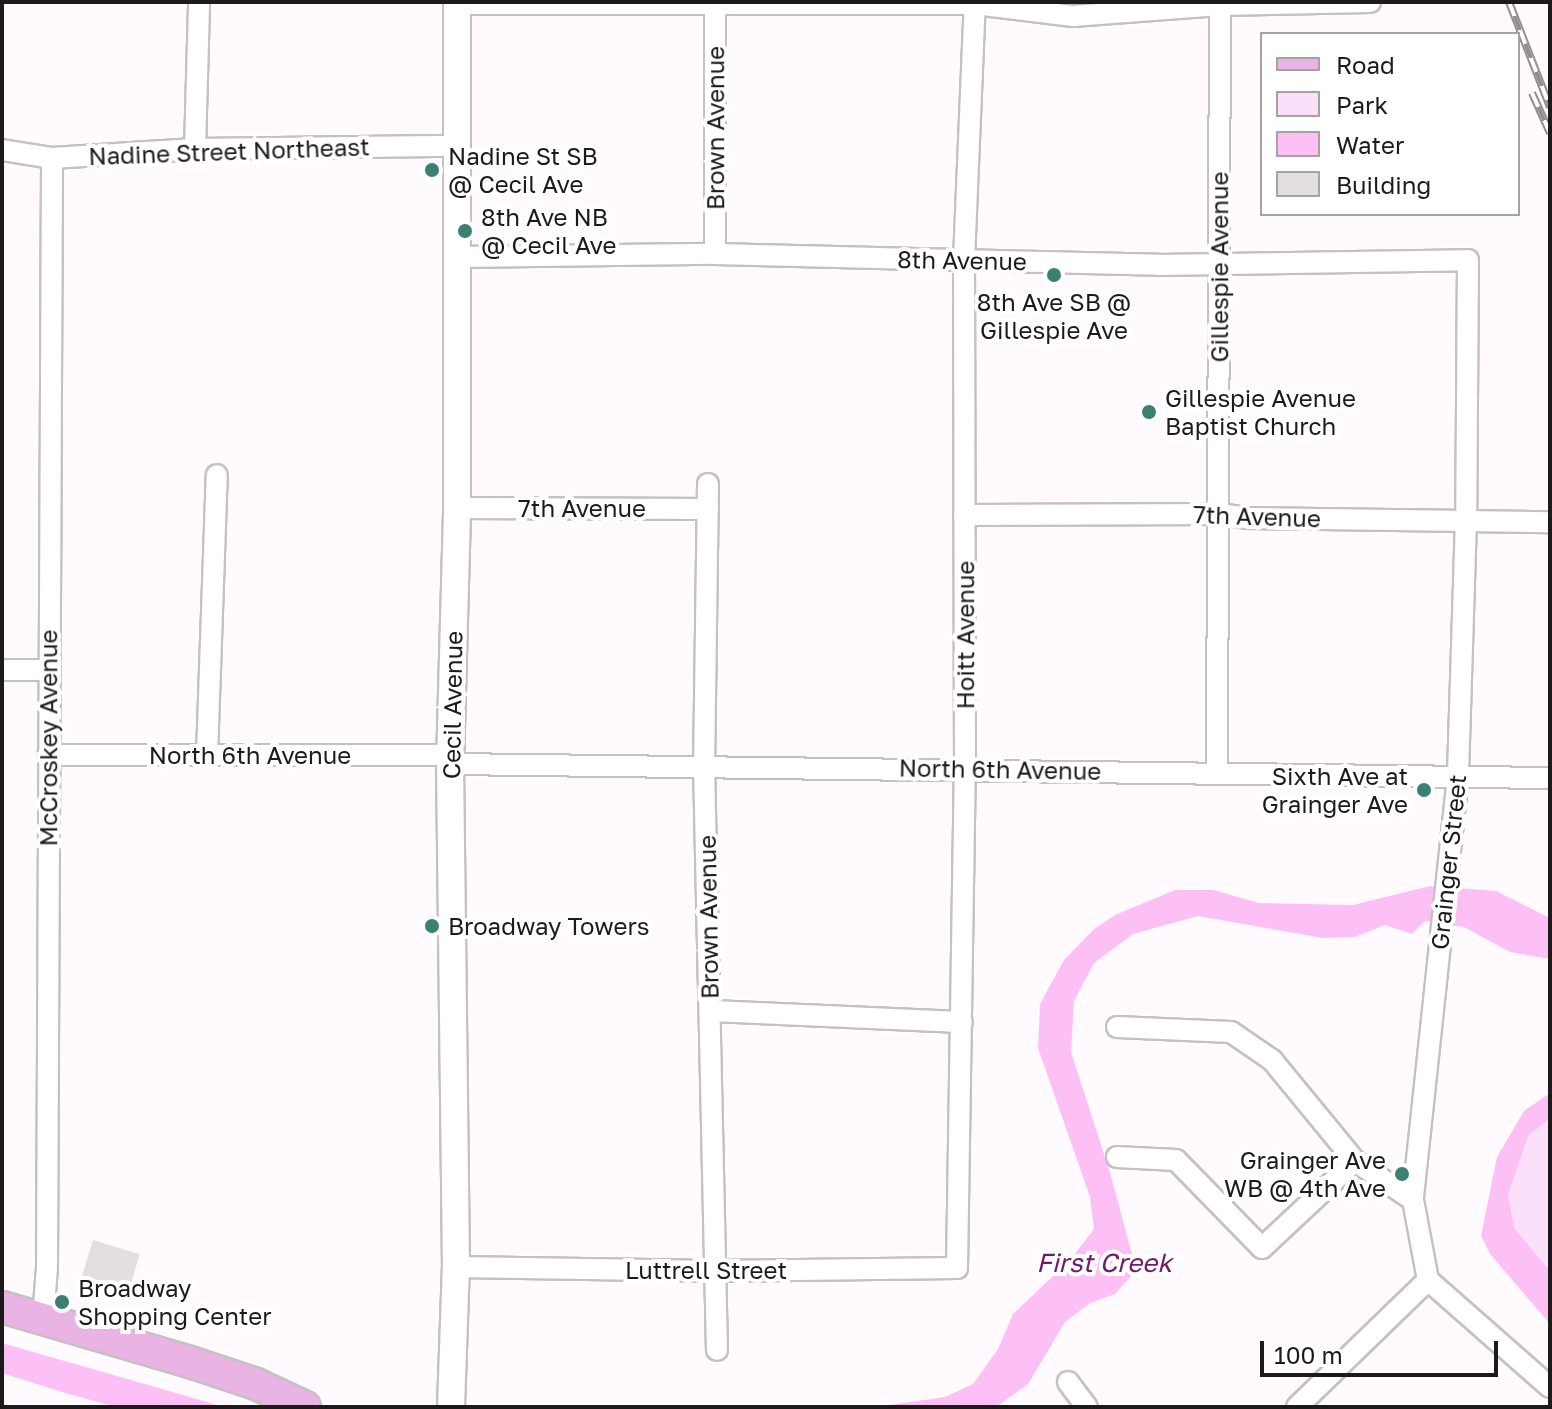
<!DOCTYPE html>
<html>
<head>
<meta charset="utf-8">
<style>
	body { margin:0 }
	#map { position:relative; width:1552px; height:1409px; overflow:hidden; background:#fffafe; font-family:"Golos Text",sans-serif }
	div>[style] { position:absolute }
	[style*='--x'] { left:calc(var(--x)*1px); top:calc(var(--y)*1px); width:calc(var(--w)*1px); rotate:calc(var(--a)*1deg) }
	.green>* { inset:0; background:#fcdff8 }
	.water>* { inset:0; background:#fdc0f5 }
	.building>* { inset:0; background:#e3dee2; transform-origin:0 0 }
	.roads { filter:drop-shadow(2px 0 #c5c0c4) drop-shadow(-2px 0 #c5c0c4) drop-shadow(0 2px #c5c0c4) drop-shadow(0 -2px #c5c0c4) }
	.street>* { height:20px; margin:-10px; padding:0 10px; transform-origin:10px; border-radius:10px; background:#fff }
	.secondary>* { height:26px; margin:-13px; padding:0 13px; transform-origin:13px; border-radius:13px; background:#fff }
	.primary>* { height:30px; margin:-15px; padding:0 15px; transform-origin:15px; border-radius:15px; background:#e9b3e3 }
	.rail>* { height:8px; margin-top:-4px; transform-origin:0; background:repeating-linear-gradient(90deg,#fff 0 15px,#918d90 0 30px); box-sizing:border-box; border-block:2px solid #918d90 }
	.dots>* { width:22px; height:22px; translate:-50% -50%; box-sizing:border-box; border:4px solid #fff; border-radius:50% }
	span { translate:-50% -50%; white-space:nowrap; text-align:center; line-height:1.15; -webkit-text-stroke:8px #fff; paint-order:stroke }
	.street-label { font-size:24px; color:#1c1a1b }
	.poi-label { font-size:24px; color:#1c1a1b }
	.left { translate:0 -50%; text-align:left }
	.right { translate:-100% -50%; text-align:right }
	.water-label { font-size:26px; color:#711a6c; font-style:italic }
	.frame { position:absolute; inset:0; border:4px solid #1c1a1b; pointer-events:none }
	.legend { position:absolute; left:1260px; top:32px; width:260px; height:184px; box-sizing:border-box; background:#fff; border:2px solid #a4a3a4; margin:0; padding:10px 14px; list-style:none; font-size:24px; color:#1c1a1b }
	.legend li { display:flex; align-items:center; gap:16px; height:40px }
	.legend b { width:40px; border:2px solid #a4a3a4 }
	.scale { position:absolute; left:1260px; top:1341px; width:238px; height:36px; box-sizing:border-box; border:4px solid #1c1a1b; border-top:0; padding-left:10px; font-size:24px; line-height:28px; white-space:nowrap; color:#1c1a1b; -webkit-text-stroke:6px #fff; paint-order:stroke }
</style>
</head>
<body>
<div id="map">
	<div class="green">
		<div style="clip-path:polygon(1550px 1099px,1550px 1319px,1497px 1253px,1499px 1163px)"></div>
	</div>
	<div class="water">
		<div style="clip-path:polygon(1430px 886px,1496px 891px,1550px 918px,1550px 959px,1510px 952px,1464px 927px,1425px 921px,1412px 934px,1385px 925px,1355px 937px,1323px 938px,1198px 916px,1133px 934px,1094px 963px,1074px 1001px,1071px 1052px,1111px 1176px,1133px 1258px,1132px 1275px,1115px 1294px,1090px 1303px,1065px 1322px,1028px 1384px,999px 1405px,876px 1407px,945px 1397px,973px 1384px,998px 1349px,1013px 1314px,1070px 1260px,1094px 1229px,1090px 1197px,1038px 1048px,1040px 1004px,1064px 960px,1093px 930px,1115px 915px,1175px 890px,1213px 890px,1259px 903px,1353px 905px)"></div>
		<div style="clip-path:polygon(1550px 1093px,1550px 1118px,1528px 1136px,1508px 1195px,1514px 1228px,1550px 1271px,1550px 1324px,1490px 1254px,1481px 1236px,1497px 1157px,1524px 1111px)"></div>
		<div style="clip-path:polygon(2px 1343px,190px 1397px,223px 1407px,116px 1407px,65px 1393px,2px 1373px)"></div>
	</div>
	<div class="building">
		<div style="left:93px;top:1240px;width:49px;height:37px;rotate:17deg"></div>
	</div>
	<div class="roads">
		<div class="street">
			<div style="--x:457;--y:4;--w:518;--a:0"></div>
			<div style="--x:975;--y:4;--w:99;--a:7"></div>
			<div style="--x:1073;--y:16;--w:147;--a:-4.3"></div>
			<div style="--x:1220;--y:5;--w:150;--a:-1.1"></div>
			<div style="--x:195;--y:149;--w:147;--a:-88.4"></div>
			<div style="--x:2;--y:150;--w:51;--a:9.1"></div>
			<div style="--x:52;--y:158;--w:143;--a:-3.6"></div>
			<div style="--x:195;--y:149;--w:262;--a:-0.7"></div>
			<div style="--x:715;--y:254;--w:252;--a:-90"></div>
			<div style="--x:457;--y:257;--w:258;--a:-0.7"></div>
			<div style="--x:715;--y:254;--w:444;--a:1.4"></div>
			<div style="--x:1159;--y:265;--w:309;--a:-0.9"></div>
			<div style="--x:1468;--y:260;--w:259;--a:90.4"></div>
			<div style="--x:1466;--y:519;--w:257;--a:91.8"></div>
			<div style="--x:1458;--y:776;--w:426;--a:96.1"></div>
			<div style="--x:1413;--y:1200;--w:81;--a:79.4"></div>
			<div style="--x:708;--y:484;--w:281;--a:90.8"></div>
			<div style="--x:704;--y:765;--w:585;--a:88.73"></div>
			<div style="--x:457;--y:508;--w:251;--a:0.2"></div>
			<div style="--x:964;--y:515;--w:255;--a:-0.2"></div>
			<div style="--x:1219;--y:514;--w:27;--a:8"></div>
			<div style="--x:1246;--y:518;--w:304;--a:0.8"></div>
			<div style="--x:2;--y:670;--w:47;--a:0"></div>
			<div style="--x:48;--y:755;--w:403;--a:0"></div>
			<div style="--x:207;--y:755;--w:280;--a:-88"></div>
			<div style="--x:450;--y:764;--w:1100;--a:0.73"></div>
			<div style="--x:1217;--y:773;--w:771;--a:-89.78"></div>
			<div style="--x:711;--y:1011;--w:251;--a:2.5"></div>
			<div style="--x:1117;--y:1027;--w:114;--a:2.5"></div>
			<div style="--x:1231;--y:1032;--w:50;--a:34.3"></div>
			<div style="--x:1272;--y:1060;--w:131;--a:50.6"></div>
			<div style="--x:1355;--y:1161;--w:70;--a:33.9"></div>
			<div style="--x:1117;--y:1157;--w:59;--a:2.9"></div>
			<div style="--x:1176;--y:1160;--w:123;--a:45.7"></div>
			<div style="--x:1262;--y:1248;--w:127;--a:-43.1"></div>
			<div style="--x:456;--y:1267;--w:260;--a:0.9"></div>
			<div style="--x:716;--y:1271;--w:241;--a:-0.7"></div>
			<div style="--x:957;--y:1268;--w:499;--a:-89.1"></div>
			<div style="--x:965;--y:769;--w:509;--a:-90.11"></div>
			<div style="--x:964;--y:260;--w:258;--a:-87.6"></div>
			<div style="--x:1428;--y:1280;--w:162;--a:41.3"></div>
			<div style="--x:43;--y:1318;--w:51;--a:-85.5"></div>
			<div style="--x:47;--y:1267;--w:1109;--a:-89.74"></div>
			<div style="--x:1068;--y:1382;--w:31;--a:53"></div>
			<div style="--x:1297;--y:1407;--w:182;--a:-44.1"></div>
		</div>
		<div class="secondary">
			<div style="--x:451;--y:1407;--w:140;--a:-88"></div>
			<div style="--x:456;--y:1267;--w:503;--a:-90.68"></div>
			<div style="--x:450;--y:764;--w:256;--a:-88.4"></div>
			<div style="--x:457;--y:508;--w:506;--a:-90"></div>
		</div>
		<div class="primary">
			<div style="--x:2;--y:1307;--w:196;--a:16.3"></div>
			<div style="--x:190;--y:1362;--w:70;--a:18.4"></div>
			<div style="--x:256;--y:1384;--w:54;--a:25.1"></div>
		</div>
	</div>
	<div class="rail">
		<div style="--x:1509;--y:2;--w:113;--a:68.7"></div>
		<div style="--x:1532;--y:93;--w:44;--a:65.8"></div>
	</div>
	<div class="dots">
		<div style="left:432px;top:170px;background:#3c8074"></div>
		<div style="left:465px;top:231px;background:#3c8074"></div>
		<div style="left:1054px;top:275px;background:#3c8074"></div>
		<div style="left:1149px;top:412px;background:#3c8074"></div>
		<div style="left:1424px;top:790px;background:#3c8074"></div>
		<div style="left:432px;top:926px;background:#3c8074"></div>
		<div style="left:1402px;top:1174px;background:#3c8074"></div>
		<div style="left:62px;top:1302px;background:#3c8074"></div>
	</div>
	<div class="street-label">
		<span style="left:715px;top:128px;rotate:-90deg">Brown Avenue</span>
		<span style="left:229px;top:151px;rotate:-2deg">Nadine Street Northeast</span>
		<span style="left:962px;top:260px;rotate:1deg">8th Avenue</span>
		<span style="left:1219px;top:267px;rotate:-90deg">Gillespie Avenue</span>
		<span style="left:582px;top:508px">7th Avenue</span>
		<span style="left:1257px;top:516px;rotate:2deg">7th Avenue</span>
		<span style="left:965px;top:635px;rotate:-90deg">Hoitt Avenue</span>
		<span style="left:452px;top:705px;rotate:-89deg">Cecil Avenue</span>
		<span style="left:48px;top:738px;rotate:-90deg">McCroskey Avenue</span>
		<span style="left:250px;top:755px">North 6th Avenue</span>
		<span style="left:1000px;top:769px;rotate:1deg">North 6th Avenue</span>
		<span style="left:1448px;top:862px;rotate:-84deg">Grainger Street</span>
		<span style="left:708px;top:917px;rotate:-91deg">Brown Avenue</span>
		<span style="left:706px;top:1270px">Luttrell Street</span>
	</div>
	<div class="poi-label">
		<span class="left" style="left:448px;top:170px">Nadine St SB<br>@ Cecil Ave</span>
		<span class="left" style="left:481px;top:231px">8th Ave NB<br>@ Cecil Ave</span>
		<span style="left:1054px;top:316px">8th Ave SB @<br>Gillespie Ave</span>
		<span class="left" style="left:1165px;top:412px">Gillespie Avenue<br>Baptist Church</span>
		<span class="right" style="left:1408px;top:790px">Sixth Ave at<br>Grainger Ave</span>
		<span class="left" style="left:448px;top:926px">Broadway Towers</span>
		<span class="right" style="left:1386px;top:1174px">Grainger Ave<br>WB @ 4th Ave</span>
		<span class="left" style="left:78px;top:1302px">Broadway<br>Shopping Center</span>
	</div>
	<div class="water-label">
		<span style="left:1104px;top:1263px">First Creek</span>
	</div>
	<div class="frame"></div>
	<ul class="legend">
	<li><b style="height:10px;background:#e9b3e3"></b>Road</li>
	<li><b style="height:22px;background:#fcdff8"></b>Park</li>
	<li><b style="height:22px;background:#fdc0f5"></b>Water</li>
	<li><b style="height:22px;background:#e3dee2"></b>Building</li>
	</ul>
	<div class="scale">100 m</div>
</div>
</body>
</html>
